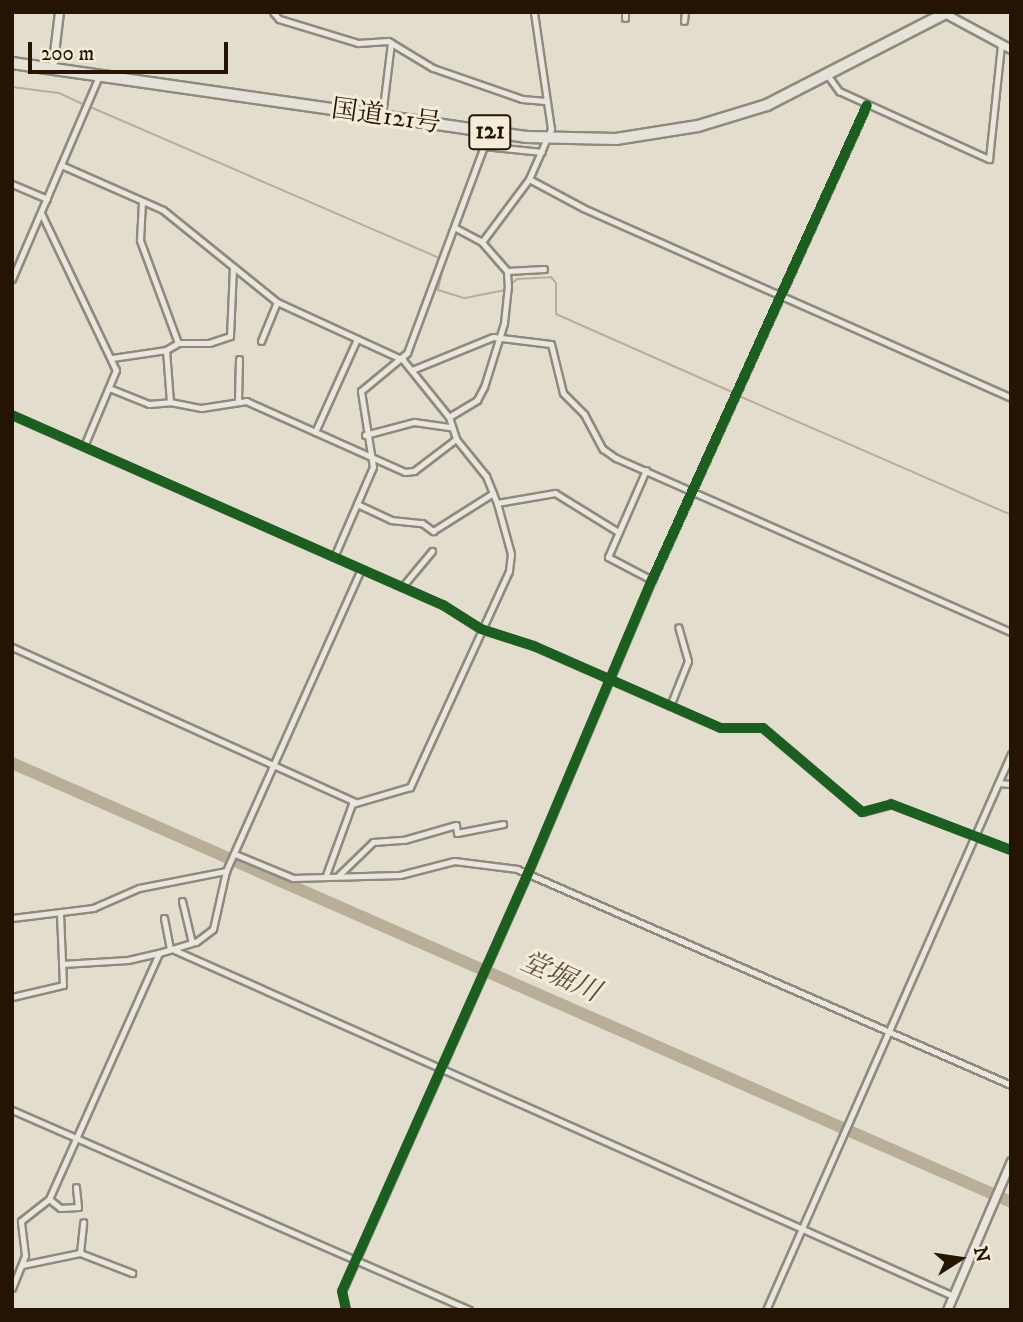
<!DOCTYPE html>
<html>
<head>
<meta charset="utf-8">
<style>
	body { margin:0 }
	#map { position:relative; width:1023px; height:1322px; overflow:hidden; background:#e3ddcd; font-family:"IM FELL DW Pica","Noto Serif JP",serif }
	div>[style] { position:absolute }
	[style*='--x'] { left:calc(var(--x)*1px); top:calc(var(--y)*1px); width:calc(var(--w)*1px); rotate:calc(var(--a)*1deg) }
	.stream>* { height:2px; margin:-1px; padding:0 1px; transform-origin:1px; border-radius:1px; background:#b9af98 }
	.river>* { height:12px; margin:-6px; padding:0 6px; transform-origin:6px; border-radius:6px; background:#b9af98 }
	.roads { filter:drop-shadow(2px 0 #8f897e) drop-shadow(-2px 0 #8f897e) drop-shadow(0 2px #8f897e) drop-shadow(0 -2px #8f897e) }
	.minor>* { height:5px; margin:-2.5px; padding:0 2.5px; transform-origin:2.5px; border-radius:2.5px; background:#e9e6de }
	.tertiary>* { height:7px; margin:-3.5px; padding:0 3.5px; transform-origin:3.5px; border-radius:3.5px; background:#e9e6de }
	.trunk>* { height:10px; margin:-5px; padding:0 5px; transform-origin:5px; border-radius:5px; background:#e5e2d9 }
	.cycleway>* { height:10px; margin:-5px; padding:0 5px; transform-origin:5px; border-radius:5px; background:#1b5e20 }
	span { translate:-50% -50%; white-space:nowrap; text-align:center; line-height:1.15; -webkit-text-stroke:6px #f2ecd9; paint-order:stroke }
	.shield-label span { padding:2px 5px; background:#f2ecd9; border:2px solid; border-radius:5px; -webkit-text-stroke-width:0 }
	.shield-label { font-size:24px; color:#241401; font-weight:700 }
	.street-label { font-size:26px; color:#241401 }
	.water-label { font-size:28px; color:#5f513b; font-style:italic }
	.frame { position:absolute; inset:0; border:14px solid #241401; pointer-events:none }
	.north { position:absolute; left:925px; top:1224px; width:70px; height:70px; -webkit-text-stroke:5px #f2ecd9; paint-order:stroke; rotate:78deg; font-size:19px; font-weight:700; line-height:28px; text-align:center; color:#241401 }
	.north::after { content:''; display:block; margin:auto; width:24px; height:32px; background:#241401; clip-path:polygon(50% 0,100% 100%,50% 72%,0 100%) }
	.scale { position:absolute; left:28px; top:42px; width:200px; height:32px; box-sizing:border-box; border:4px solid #241401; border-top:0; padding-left:9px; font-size:21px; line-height:24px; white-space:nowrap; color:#241401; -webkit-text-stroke:5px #f2ecd9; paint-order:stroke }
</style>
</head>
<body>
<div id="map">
	<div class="stream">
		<div style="--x:12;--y:87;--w:47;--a:7.3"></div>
		<div style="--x:59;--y:93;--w:26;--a:25"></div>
		<div style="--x:88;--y:106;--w:382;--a:23.4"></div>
		<div style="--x:445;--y:261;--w:30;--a:104"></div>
		<div style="--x:438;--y:290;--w:28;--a:17"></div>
		<div style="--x:465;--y:298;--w:41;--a:-11.3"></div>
		<div style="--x:509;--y:286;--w:11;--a:-41"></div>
		<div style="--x:517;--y:279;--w:34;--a:-3"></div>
		<div style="--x:551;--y:277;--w:8;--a:50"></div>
		<div style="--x:556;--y:283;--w:31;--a:90"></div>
		<div style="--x:556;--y:314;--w:195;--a:23.9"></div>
		<div style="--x:739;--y:396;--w:297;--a:23.6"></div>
	</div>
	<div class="river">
		<div style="--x:12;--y:763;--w:1091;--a:23.72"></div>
	</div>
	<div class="roads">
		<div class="minor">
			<div style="--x:273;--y:12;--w:9;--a:49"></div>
			<div style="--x:279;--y:19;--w:83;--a:16.9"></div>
			<div style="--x:358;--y:43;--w:30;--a:-4"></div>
			<div style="--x:388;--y:41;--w:52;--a:31"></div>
			<div style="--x:433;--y:68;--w:94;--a:19.2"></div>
			<div style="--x:522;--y:99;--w:23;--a:5"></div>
			<div style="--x:625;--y:18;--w:6;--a:-90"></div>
			<div style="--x:684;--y:21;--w:9;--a:-84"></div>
			<div style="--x:828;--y:76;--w:19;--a:54"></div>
			<div style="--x:839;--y:91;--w:165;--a:24.4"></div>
			<div style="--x:989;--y:159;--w:116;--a:-84"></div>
			<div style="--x:382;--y:116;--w:74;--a:-83"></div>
			<div style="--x:61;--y:165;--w:111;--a:23.8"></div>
			<div style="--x:163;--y:210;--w:146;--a:38.9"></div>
			<div style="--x:277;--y:302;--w:139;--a:24.7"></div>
			<div style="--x:403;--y:360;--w:73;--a:51.1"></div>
			<div style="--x:449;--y:417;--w:23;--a:72"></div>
			<div style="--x:456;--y:439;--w:48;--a:51"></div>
			<div style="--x:486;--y:476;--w:29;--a:68"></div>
			<div style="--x:497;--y:503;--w:53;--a:74.6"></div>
			<div style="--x:511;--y:554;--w:17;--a:97"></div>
			<div style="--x:509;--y:571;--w:238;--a:114.6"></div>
			<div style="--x:410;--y:787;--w:60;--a:163.7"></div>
			<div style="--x:352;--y:804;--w:76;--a:110.1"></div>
			<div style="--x:529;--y:179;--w:61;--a:28.2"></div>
			<div style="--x:583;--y:208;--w:468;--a:23.9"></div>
			<div style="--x:12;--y:184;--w:38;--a:23"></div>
			<div style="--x:41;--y:213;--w:174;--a:64.5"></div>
			<div style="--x:116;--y:370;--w:82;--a:112.8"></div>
			<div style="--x:482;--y:242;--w:79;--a:-53.3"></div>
			<div style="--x:529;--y:179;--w:55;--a:-66.3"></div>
			<div style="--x:551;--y:129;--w:118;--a:-98.3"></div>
			<div style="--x:507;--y:271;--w:37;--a:-3"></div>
			<div style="--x:12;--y:279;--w:221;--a:-66.8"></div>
			<div style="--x:261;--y:341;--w:42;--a:-67.7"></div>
			<div style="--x:178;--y:343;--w:31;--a:0"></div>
			<div style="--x:209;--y:343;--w:22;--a:-18"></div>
			<div style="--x:230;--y:336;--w:69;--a:-87.5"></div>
			<div style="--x:166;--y:350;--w:52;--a:85.6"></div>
			<div style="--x:112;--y:358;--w:55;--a:-8.4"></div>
			<div style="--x:166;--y:350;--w:14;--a:-30"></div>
			<div style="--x:178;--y:343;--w:110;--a:-110.3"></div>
			<div style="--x:140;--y:240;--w:39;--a:-87"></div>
			<div style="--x:412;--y:370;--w:87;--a:-22.2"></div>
			<div style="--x:493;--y:337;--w:58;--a:6.9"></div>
			<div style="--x:551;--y:344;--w:50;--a:76.2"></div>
			<div style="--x:563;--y:393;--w:30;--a:45"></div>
			<div style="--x:584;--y:414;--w:40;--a:62"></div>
			<div style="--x:603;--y:449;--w:16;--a:35"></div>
			<div style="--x:616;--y:458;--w:432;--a:23.8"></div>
			<div style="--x:109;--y:388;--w:43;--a:21.8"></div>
			<div style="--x:149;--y:404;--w:21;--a:-5"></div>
			<div style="--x:170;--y:402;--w:32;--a:11"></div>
			<div style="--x:201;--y:408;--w:46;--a:-8.8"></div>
			<div style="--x:246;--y:401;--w:174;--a:24.1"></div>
			<div style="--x:405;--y:472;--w:9;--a:-6"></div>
			<div style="--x:414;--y:471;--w:53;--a:-37.3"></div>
			<div style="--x:238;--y:400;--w:41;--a:-88.6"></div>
			<div style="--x:12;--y:415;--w:471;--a:23.8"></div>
			<div style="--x:443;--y:605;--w:45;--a:32.3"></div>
			<div style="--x:481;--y:629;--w:56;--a:17.8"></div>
			<div style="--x:534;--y:646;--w:204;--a:23.7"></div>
			<div style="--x:721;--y:728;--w:42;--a:0"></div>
			<div style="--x:763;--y:728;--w:130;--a:40.3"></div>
			<div style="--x:862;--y:812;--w:30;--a:-15"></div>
			<div style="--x:891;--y:804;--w:129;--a:21"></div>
			<div style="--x:449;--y:417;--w:33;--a:-31"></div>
			<div style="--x:477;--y:400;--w:15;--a:-62"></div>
			<div style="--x:484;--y:387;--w:67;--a:-72.6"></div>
			<div style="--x:504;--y:323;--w:36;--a:-84"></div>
			<div style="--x:508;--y:287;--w:16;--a:-94"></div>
			<div style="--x:507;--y:271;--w:38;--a:-131"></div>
			<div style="--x:482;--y:242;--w:30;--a:-152"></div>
			<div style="--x:315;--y:432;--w:102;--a:-65.7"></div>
			<div style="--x:365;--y:435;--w:51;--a:-14.9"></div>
			<div style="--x:414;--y:422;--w:37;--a:8"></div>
			<div style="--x:646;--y:470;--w:95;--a:113.6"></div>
			<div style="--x:608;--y:557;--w:50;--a:27.6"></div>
			<div style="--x:497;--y:503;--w:59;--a:-9.8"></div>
			<div style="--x:555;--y:493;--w:74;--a:31.8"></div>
			<div style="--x:357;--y:504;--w:38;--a:25"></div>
			<div style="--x:391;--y:520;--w:31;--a:6"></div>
			<div style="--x:422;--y:523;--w:14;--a:36"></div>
			<div style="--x:433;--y:531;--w:71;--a:-32.3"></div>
			<div style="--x:334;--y:557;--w:98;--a:-66.6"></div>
			<div style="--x:373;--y:467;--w:77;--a:-99"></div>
			<div style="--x:361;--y:391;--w:60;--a:-39.6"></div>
			<div style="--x:407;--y:353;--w:221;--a:-69.6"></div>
			<div style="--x:484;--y:146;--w:58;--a:5.9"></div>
			<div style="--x:402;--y:587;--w:47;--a:-50.2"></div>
			<div style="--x:12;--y:647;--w:377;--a:24.3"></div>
			<div style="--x:670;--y:706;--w:48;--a:-68.2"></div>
			<div style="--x:688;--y:661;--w:35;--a:-106"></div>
			<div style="--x:998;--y:783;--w:13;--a:4"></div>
			<div style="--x:235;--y:854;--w:63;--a:22.5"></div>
			<div style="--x:293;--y:878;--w:107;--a:-1.6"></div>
			<div style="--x:400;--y:875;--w:56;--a:-14.5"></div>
			<div style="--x:454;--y:861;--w:64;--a:7.2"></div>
			<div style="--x:517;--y:869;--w:539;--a:23.62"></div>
			<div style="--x:339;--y:875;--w:47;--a:-44.1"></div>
			<div style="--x:373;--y:842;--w:31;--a:-4"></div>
			<div style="--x:404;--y:840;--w:54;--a:-16.1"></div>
			<div style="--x:456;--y:825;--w:8;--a:83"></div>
			<div style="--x:457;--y:833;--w:47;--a:-11.1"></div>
			<div style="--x:182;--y:901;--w:43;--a:76.6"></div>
			<div style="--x:12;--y:918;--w:82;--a:-7"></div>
			<div style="--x:93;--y:908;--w:50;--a:-23.5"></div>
			<div style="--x:139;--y:888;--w:89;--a:-11.1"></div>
			<div style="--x:164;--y:918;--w:32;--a:79"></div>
			<div style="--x:172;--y:949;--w:852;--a:23.95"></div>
			<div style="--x:62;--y:964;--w:66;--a:-3.5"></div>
			<div style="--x:128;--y:960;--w:32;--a:-13"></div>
			<div style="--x:12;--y:997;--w:52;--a:-13.2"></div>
			<div style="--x:63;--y:985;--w:72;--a:-92.4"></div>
			<div style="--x:12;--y:1110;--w:499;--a:23.6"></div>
			<div style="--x:49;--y:1199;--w:14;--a:39"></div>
			<div style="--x:60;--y:1208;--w:18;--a:-3"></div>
			<div style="--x:78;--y:1207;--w:20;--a:-96"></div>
			<div style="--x:80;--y:1253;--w:31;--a:-84"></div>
			<div style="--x:22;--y:1265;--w:59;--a:-11.7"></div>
			<div style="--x:80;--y:1253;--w:56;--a:21"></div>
			<div style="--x:12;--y:1288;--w:35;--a:-68"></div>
			<div style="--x:25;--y:1255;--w:34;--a:-97"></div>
			<div style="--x:21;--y:1221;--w:36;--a:-38"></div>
			<div style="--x:49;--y:1199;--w:269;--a:-65.9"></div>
			<div style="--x:159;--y:953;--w:39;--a:-17"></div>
			<div style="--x:196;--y:942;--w:21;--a:-37"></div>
			<div style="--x:213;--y:929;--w:59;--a:-77.4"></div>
			<div style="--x:226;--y:871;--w:331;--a:-65.9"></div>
			<div style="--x:346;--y:1310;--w:19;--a:-102"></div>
			<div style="--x:342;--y:1291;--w:458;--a:-66"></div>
			<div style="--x:528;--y:873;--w:318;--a:-67.1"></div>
			<div style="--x:652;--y:580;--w:521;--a:-65.65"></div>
			<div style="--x:766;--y:1310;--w:608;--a:-66.22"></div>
		</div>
		<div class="tertiary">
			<div style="--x:946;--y:14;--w:74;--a:28.3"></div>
			<div style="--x:52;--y:69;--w:57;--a:-83"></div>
			<div style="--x:947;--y:1310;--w:162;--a:-66.8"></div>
		</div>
		<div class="trunk">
			<div style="--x:12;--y:63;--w:520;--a:8.18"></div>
			<div style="--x:527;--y:137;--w:89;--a:1.3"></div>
			<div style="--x:616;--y:139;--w:83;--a:-9"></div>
			<div style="--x:698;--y:126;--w:72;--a:-16.9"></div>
			<div style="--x:767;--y:105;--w:203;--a:-27.2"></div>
		</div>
	</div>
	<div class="cycleway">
		<div style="--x:12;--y:415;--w:471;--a:23.8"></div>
		<div style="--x:443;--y:605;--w:45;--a:32.3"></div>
		<div style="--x:481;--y:629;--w:56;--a:17.8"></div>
		<div style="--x:534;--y:646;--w:204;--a:23.7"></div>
		<div style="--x:721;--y:728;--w:42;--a:0"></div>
		<div style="--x:763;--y:728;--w:130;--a:40.3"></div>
		<div style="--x:862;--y:812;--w:30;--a:-15"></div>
		<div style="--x:891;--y:804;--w:129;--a:21"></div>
		<div style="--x:346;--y:1310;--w:19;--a:-102"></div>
		<div style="--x:342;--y:1291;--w:458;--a:-66"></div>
		<div style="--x:528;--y:873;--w:318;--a:-67.1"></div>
		<div style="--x:652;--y:580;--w:521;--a:-65.65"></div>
	</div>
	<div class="shield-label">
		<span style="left:490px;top:132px">121</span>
	</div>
	<div class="street-label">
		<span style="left:386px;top:117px;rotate:8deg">国道121号</span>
	</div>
	<div class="water-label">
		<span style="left:560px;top:977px;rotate:24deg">堂堀川</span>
	</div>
	<div class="frame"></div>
	<div class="north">N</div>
	<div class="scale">200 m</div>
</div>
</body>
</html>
